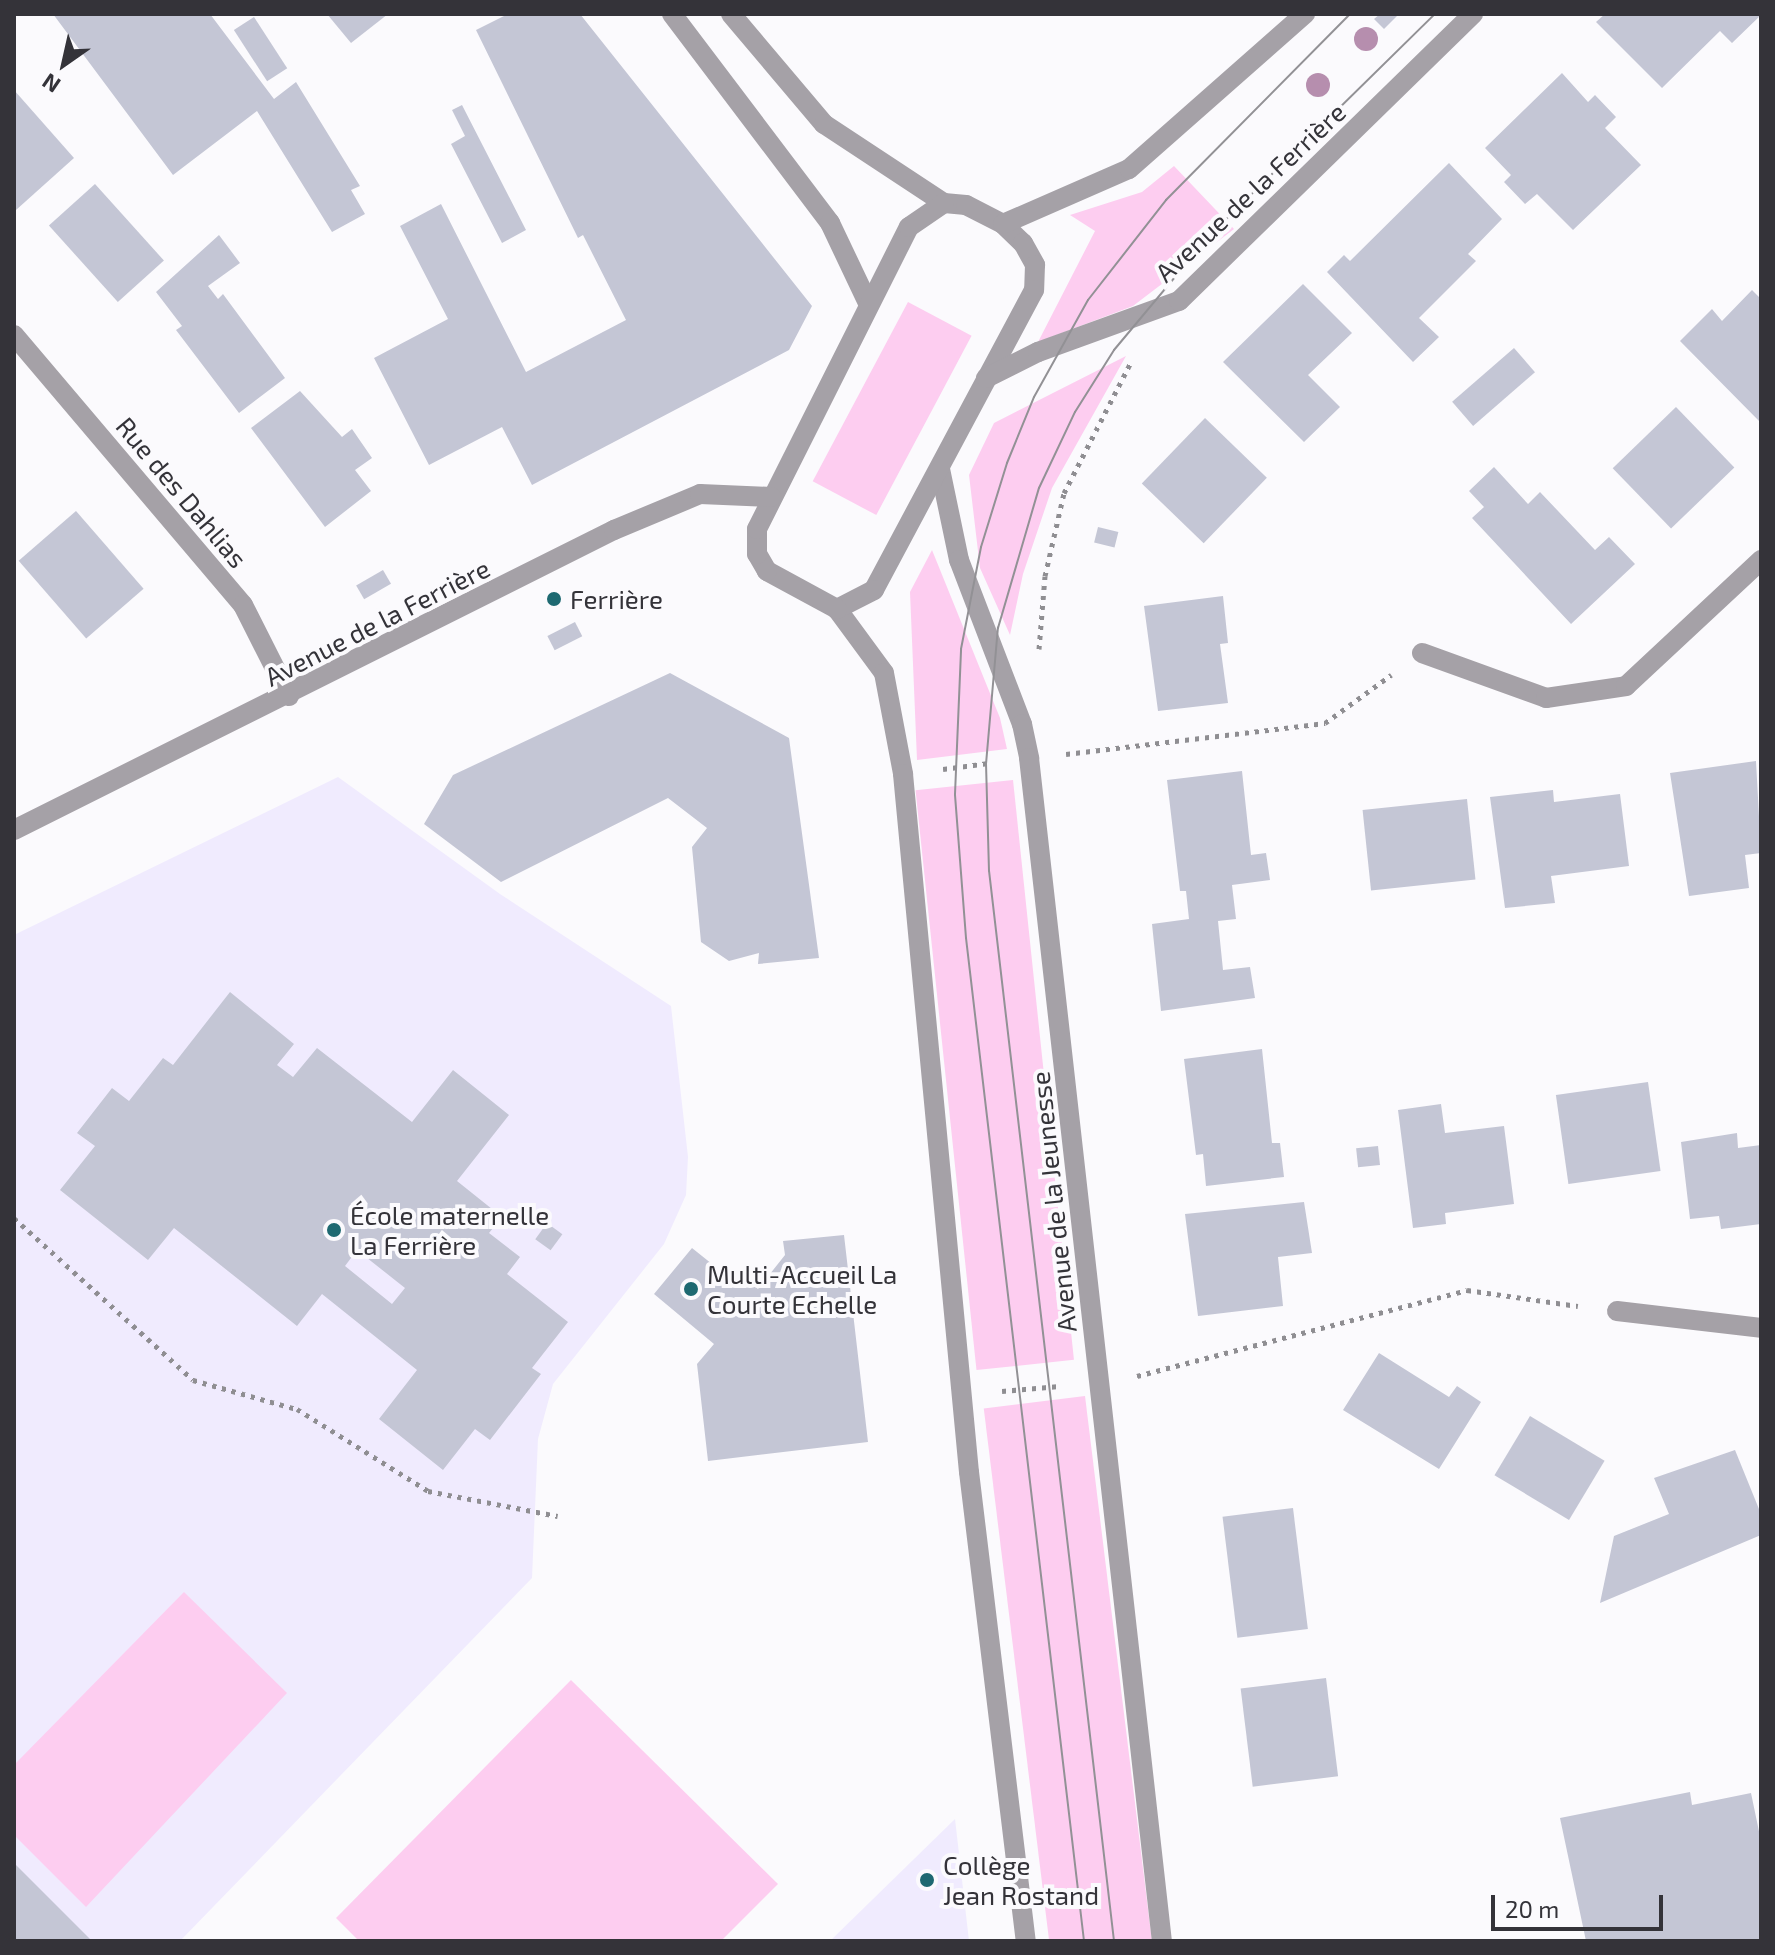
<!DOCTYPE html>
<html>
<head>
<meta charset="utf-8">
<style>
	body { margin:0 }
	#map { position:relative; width:1775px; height:1955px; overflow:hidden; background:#fbfafd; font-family:"Exo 2",sans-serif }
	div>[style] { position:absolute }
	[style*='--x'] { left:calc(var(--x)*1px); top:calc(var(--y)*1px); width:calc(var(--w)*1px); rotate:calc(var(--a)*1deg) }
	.built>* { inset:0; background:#f0ebfe }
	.green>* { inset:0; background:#fdcdf0; transform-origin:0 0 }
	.building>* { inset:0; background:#c4c6d5; transform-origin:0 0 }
	.path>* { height:5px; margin-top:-2.5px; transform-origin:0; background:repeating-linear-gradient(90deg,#8f8e92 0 4px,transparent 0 10px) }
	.minor>* { height:20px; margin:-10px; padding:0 10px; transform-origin:10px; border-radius:10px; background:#a5a1a7 }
	.tertiary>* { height:20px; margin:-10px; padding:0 10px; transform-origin:10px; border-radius:10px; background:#a5a1a7 }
	.tram>* { height:2px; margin:-1px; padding:0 1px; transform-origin:1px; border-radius:1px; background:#929195 }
	.trees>* { width:24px; height:24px; margin:-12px; border-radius:50%; background:#b68eae }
	.dots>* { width:22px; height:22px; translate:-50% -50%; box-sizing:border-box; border:4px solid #fbfafd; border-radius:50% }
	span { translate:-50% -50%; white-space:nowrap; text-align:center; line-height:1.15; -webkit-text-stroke:8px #fbfafd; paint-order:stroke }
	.street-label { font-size:26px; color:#343339 }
	.poi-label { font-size:26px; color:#343339 }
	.left { translate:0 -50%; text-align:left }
	.frame { position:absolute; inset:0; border:16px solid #343339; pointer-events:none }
	.north { position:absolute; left:24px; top:24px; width:80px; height:80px; -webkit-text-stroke:6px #fbfafd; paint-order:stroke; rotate:214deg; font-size:22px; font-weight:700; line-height:32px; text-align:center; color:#343339 }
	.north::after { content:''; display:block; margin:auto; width:28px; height:36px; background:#343339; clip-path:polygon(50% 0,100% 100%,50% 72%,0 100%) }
	.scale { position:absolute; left:1491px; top:1895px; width:172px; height:36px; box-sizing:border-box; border:4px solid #343339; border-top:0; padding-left:10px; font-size:24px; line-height:28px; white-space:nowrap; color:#343339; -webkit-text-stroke:6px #fbfafd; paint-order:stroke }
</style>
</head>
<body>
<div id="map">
	<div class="built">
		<div style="clip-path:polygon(338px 777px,500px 894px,671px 1006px,688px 1157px,686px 1195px,664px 1244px,553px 1384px,538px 1439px,532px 1578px,180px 1941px,14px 1941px,14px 935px)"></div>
		<div style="clip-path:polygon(955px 1819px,969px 1941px,830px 1941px)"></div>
	</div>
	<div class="green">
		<div style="clip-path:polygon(1174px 166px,1234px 229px,1133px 306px,1038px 342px,1095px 231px,1070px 215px,1142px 192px)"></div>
		<div style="left:908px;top:302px;width:72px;height:203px;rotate:28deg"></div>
		<div style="clip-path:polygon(1126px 356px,1052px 488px,1023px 574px,1010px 635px,980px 568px,969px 475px,994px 423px)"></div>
		<div style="clip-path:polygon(932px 550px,1000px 718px,1007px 749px,917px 760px,910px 592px)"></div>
		<div style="left:1013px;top:780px;width:583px;height:98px;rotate:84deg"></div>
		<div style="left:1085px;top:1396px;width:549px;height:102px;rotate:83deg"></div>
		<div style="clip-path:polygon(184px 1592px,287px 1693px,86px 1907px,14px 1835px,14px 1765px)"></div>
		<div style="clip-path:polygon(571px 1680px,778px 1884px,721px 1941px,359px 1941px,336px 1918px)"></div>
	</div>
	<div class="building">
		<div style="clip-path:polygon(53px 14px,210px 14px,274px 99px,296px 82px,360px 186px,351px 190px,365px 214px,332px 232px,257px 111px,173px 175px)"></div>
		<div style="clip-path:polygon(327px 14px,388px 14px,351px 43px)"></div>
		<div style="clip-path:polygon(508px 14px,580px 14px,812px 306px,789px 350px,532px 485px,502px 427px,429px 465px,374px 358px,448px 319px,400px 226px,441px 204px,526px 372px,626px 320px,583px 235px,578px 238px,476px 30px)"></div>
		<div style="clip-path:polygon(1380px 14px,1399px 14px,1384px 29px,1374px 19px)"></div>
		<div style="clip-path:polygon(1605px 14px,1761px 14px,1761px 15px,1732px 43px,1720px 31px,1662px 88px,1596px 22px)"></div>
		<div style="left:254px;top:17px;width:61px;height:24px;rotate:57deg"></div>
		<div style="clip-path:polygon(1562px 73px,1588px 102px,1595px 95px,1616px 117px,1605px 128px,1641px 165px,1573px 230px,1537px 194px,1525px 204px,1504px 182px,1511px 175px,1485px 148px)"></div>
		<div style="clip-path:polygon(14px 90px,74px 158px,16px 210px,14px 207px)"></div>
		<div style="clip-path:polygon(462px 105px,526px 230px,502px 243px,451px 144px,465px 136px,452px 110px)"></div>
		<div style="clip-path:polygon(1449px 163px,1502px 219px,1468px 254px,1476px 261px,1419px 318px,1439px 337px,1413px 362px,1327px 272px,1344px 255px,1350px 261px)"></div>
		<div style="left:95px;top:184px;width:103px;height:62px;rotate:48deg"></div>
		<div style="clip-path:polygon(219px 235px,240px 263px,208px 286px,218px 299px,223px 294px,285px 378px,239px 413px,176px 330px,182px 326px,156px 292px)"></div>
		<div style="clip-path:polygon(1303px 284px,1352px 333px,1308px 375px,1340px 407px,1304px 442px,1223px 362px)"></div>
		<div style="clip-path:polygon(1752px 290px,1761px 299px,1761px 423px,1680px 341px,1712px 309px,1722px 321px)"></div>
		<div style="left:1514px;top:348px;width:32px;height:82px;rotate:49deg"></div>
		<div style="clip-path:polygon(300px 391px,342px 437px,352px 429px,372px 458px,355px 470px,371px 491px,325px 527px,251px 428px)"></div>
		<div style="left:1676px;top:407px;width:84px;height:88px;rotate:46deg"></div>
		<div style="left:1205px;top:418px;width:86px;height:91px;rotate:44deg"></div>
		<div style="clip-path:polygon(1494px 467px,1528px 504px,1540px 492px,1595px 550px,1609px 537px,1635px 564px,1571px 624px,1472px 518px,1484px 507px,1469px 491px)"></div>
		<div style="left:76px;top:511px;width:103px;height:76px;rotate:49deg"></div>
		<div style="left:1098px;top:527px;width:21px;height:16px;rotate:14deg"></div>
		<div style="left:383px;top:570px;width:16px;height:31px;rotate:60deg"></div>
		<div style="clip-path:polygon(1223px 596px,1228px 643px,1220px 644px,1228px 703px,1158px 711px,1144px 606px)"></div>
		<div style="left:575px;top:622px;width:16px;height:31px;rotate:63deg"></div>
		<div style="clip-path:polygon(670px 673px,789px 738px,819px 958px,758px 964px,759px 953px,729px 961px,701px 942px,692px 847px,707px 828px,668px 798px,501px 882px,424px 824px,453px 775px)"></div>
		<div style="clip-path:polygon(1756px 761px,1761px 853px,1745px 855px,1749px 888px,1689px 896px,1670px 773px)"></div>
		<div style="clip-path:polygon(1242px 771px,1251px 855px,1266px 853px,1270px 880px,1232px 885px,1236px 919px,1218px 921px,1223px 970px,1250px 967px,1255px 998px,1161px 1011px,1152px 924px,1189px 919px,1186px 891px,1180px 891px,1167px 780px)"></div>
		<div style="clip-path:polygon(1553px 790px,1554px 802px,1620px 794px,1629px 866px,1551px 876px,1555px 903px,1505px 908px,1490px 797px)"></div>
		<div style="left:1467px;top:799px;width:81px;height:105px;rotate:84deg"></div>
		<div style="clip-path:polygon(evenodd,230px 992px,294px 1044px,277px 1065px,293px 1077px,317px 1048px,412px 1122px,453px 1070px,509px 1115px,457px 1181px,502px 1217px,489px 1233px,520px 1257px,507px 1274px,568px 1322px,532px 1368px,541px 1374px,490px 1440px,475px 1429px,443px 1470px,379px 1419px,417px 1370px,322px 1294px,297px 1326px,174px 1228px,148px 1260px,60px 1190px,95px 1146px,77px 1133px,112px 1088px,129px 1101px,163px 1058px,173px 1065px,230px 992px,357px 1250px,405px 1288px,392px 1304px,345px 1266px,357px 1250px)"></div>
		<div style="clip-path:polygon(1262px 1049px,1272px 1143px,1280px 1143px,1284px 1177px,1206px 1186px,1203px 1154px,1196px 1155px,1184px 1059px)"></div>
		<div style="left:1648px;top:1082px;width:90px;height:93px;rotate:82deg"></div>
		<div style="clip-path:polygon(1441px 1104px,1445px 1133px,1504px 1126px,1514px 1204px,1445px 1213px,1446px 1224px,1413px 1228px,1398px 1110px)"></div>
		<div style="clip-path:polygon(1737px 1133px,1738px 1148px,1761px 1145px,1761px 1224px,1721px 1229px,1719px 1216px,1690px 1219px,1681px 1142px)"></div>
		<div style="left:1378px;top:1146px;width:19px;height:22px;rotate:84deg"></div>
		<div style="clip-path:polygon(1304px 1202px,1312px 1253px,1278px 1257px,1283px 1306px,1198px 1316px,1185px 1214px)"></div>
		<div style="left:547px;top:1223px;width:19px;height:20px;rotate:36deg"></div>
		<div style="clip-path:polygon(844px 1235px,868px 1442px,708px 1461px,697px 1364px,714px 1344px,654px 1294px,692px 1248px,732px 1280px,738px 1273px,758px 1289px,785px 1255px,783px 1241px)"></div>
		<div style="clip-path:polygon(1379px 1353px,1449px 1397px,1457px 1386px,1481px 1402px,1439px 1469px,1343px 1410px)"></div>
		<div style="left:1530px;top:1416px;width:87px;height:69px;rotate:31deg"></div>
		<div style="clip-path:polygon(1735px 1450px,1761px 1514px,1761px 1535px,1600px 1603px,1614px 1536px,1669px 1514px,1654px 1478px)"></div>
		<div style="left:1293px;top:1508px;width:122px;height:71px;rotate:83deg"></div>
		<div style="left:1326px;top:1678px;width:99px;height:86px;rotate:83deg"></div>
		<div style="clip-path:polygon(1690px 1792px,1692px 1805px,1751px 1793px,1761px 1841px,1761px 1941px,1586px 1941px,1560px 1818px)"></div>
		<div style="clip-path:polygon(14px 1863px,92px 1941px,14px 1941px)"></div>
	</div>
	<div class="path">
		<div style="--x:1039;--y:649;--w:73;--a:-85.3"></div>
		<div style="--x:1045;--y:576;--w:85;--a:-77.1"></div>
		<div style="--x:1064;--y:493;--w:147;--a:-62.9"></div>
		<div style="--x:1066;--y:754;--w:261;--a:-6.8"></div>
		<div style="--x:1325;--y:723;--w:82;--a:-36"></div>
		<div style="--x:943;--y:769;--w:46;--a:-7.4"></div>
		<div style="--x:14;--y:1218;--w:241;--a:42.1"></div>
		<div style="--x:193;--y:1380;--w:108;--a:15.6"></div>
		<div style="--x:297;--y:1409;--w:155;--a:32"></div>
		<div style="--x:428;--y:1491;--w:132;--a:10.9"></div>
		<div style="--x:1137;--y:1376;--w:341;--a:-14.6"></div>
		<div style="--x:1467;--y:1290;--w:112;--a:8.2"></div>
		<div style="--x:1002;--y:1391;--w:58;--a:-4.9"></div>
	</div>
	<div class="minor">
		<div style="--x:672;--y:14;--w:262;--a:52.9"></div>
		<div style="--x:830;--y:223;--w:89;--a:64.6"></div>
		<div style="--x:731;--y:14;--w:144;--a:49.8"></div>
		<div style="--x:824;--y:124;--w:144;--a:33.4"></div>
		<div style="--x:14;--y:335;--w:354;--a:49.7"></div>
		<div style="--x:243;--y:605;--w:102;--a:63.2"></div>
		<div style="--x:940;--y:469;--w:93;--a:78.2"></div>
		<div style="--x:959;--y:560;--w:176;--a:69"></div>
		<div style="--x:1022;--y:724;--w:35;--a:78"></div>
		<div style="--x:1029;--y:758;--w:1190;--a:83.59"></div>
		<div style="--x:837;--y:609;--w:79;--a:53.7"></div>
		<div style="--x:884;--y:673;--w:103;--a:79.3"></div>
		<div style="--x:903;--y:774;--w:701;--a:84.6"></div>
		<div style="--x:969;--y:1472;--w:472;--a:83.1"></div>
		<div style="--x:1422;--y:653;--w:132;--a:19.9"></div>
		<div style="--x:1546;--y:698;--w:81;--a:-8.5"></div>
		<div style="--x:1626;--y:686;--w:185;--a:-43"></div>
		<div style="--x:1617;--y:1311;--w:145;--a:6.7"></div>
	</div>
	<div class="tertiary">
		<div style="--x:944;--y:203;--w:22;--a:5"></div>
		<div style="--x:966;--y:205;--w:42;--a:27.2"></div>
		<div style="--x:1003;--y:224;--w:28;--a:44"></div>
		<div style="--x:1023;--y:243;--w:25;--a:61"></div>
		<div style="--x:1035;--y:265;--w:25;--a:92"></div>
		<div style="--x:1034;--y:290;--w:340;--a:118.1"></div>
		<div style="--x:874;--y:590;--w:42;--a:152.8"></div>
		<div style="--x:837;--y:609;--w:80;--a:-151.5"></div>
		<div style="--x:767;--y:571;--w:20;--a:-120"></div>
		<div style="--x:757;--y:554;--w:25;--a:-90"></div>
		<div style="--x:757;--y:529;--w:338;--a:-63.3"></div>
		<div style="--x:909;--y:227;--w:42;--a:-34.4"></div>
		<div style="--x:1003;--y:224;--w:137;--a:-23.6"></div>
		<div style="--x:1129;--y:169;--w:235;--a:-41.4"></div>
		<div style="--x:986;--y:378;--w:58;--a:-26.6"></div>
		<div style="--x:1038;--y:352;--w:150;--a:-19.9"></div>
		<div style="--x:1179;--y:301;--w:411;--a:-44.3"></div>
		<div style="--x:14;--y:830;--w:671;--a:-26.57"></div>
		<div style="--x:614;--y:530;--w:93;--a:-22.7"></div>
		<div style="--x:700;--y:494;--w:71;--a:2.4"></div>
	</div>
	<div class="tram">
		<div style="--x:1084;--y:1941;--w:1010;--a:-96.71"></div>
		<div style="--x:966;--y:938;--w:144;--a:-94.4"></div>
		<div style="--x:955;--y:794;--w:145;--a:-87.6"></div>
		<div style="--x:961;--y:649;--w:104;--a:-78.9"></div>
		<div style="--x:981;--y:547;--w:88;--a:-72.8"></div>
		<div style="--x:1007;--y:463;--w:71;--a:-67.8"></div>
		<div style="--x:1034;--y:397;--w:111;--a:-60.9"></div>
		<div style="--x:1088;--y:300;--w:127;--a:-52"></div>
		<div style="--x:1166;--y:200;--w:262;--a:-45.3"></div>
		<div style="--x:1114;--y:1941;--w:1077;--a:-96.66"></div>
		<div style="--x:989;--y:871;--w:107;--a:-91.6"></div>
		<div style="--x:986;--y:764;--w:137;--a:-85"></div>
		<div style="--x:998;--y:628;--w:146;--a:-73.7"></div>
		<div style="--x:1039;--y:488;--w:84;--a:-64.7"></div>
		<div style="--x:1075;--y:412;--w:73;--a:-57.8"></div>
		<div style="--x:1114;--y:350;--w:153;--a:-50.1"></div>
		<div style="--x:1212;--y:233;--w:313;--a:-44.5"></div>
	</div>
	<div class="trees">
		<div style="left:1366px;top:39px"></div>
		<div style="left:1318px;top:85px"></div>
	</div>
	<div class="dots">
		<div style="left:554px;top:599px;background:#1e6971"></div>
		<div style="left:334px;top:1230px;background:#1e6971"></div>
		<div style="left:691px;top:1289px;background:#1e6971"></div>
		<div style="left:927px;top:1880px;background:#1e6971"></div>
	</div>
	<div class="street-label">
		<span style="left:1250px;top:192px;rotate:-43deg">Avenue de la Ferrière</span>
		<span style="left:182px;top:492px;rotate:50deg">Rue des Dahlias</span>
		<span style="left:377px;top:622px;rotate:-27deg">Avenue de la Ferrière</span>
		<span style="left:1053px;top:1202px;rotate:-96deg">Avenue de la Jeunesse</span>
	</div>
	<div class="poi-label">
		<span class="left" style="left:570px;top:599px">Ferrière</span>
		<span class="left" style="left:350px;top:1230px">École maternelle<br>La Ferrière</span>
		<span class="left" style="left:707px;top:1289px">Multi-Accueil La<br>Courte Echelle</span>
		<span class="left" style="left:943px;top:1880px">Collège<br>Jean Rostand</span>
	</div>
	<div class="frame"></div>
	<div class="north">N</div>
	<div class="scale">20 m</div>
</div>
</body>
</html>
